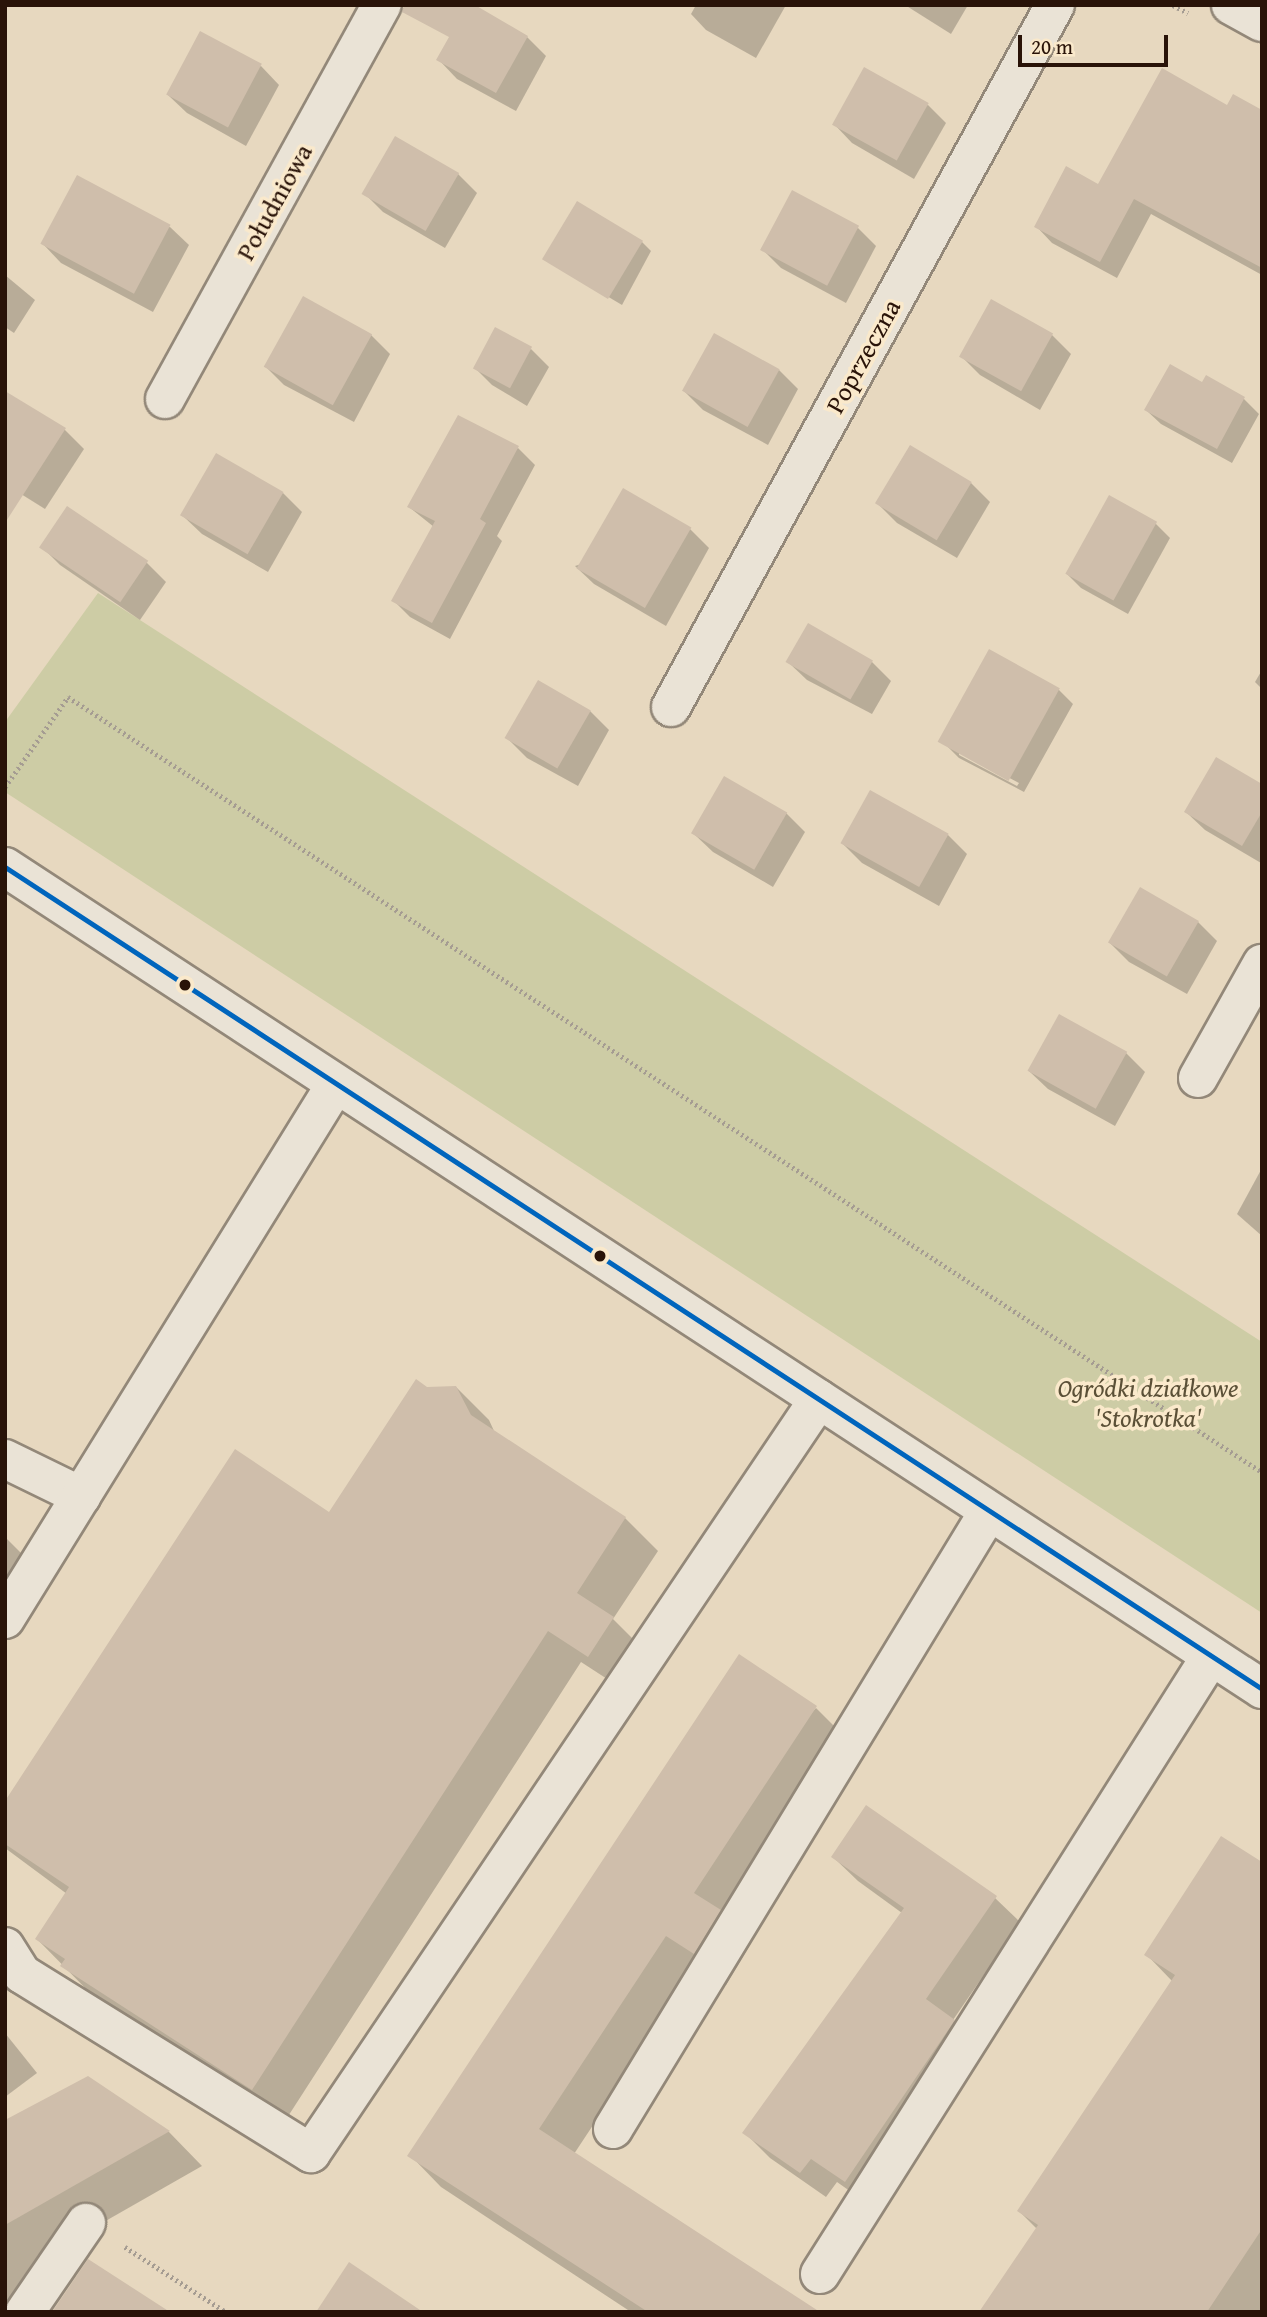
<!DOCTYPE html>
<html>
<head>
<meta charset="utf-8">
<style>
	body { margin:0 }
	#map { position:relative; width:1267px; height:2317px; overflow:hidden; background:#e7d8bf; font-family:"Gentium Book Plus",serif }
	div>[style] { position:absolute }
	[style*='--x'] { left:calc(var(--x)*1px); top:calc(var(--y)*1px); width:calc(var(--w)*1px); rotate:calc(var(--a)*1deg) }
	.green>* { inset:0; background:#cdcca5 }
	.shadow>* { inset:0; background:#0003 }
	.building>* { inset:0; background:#cfbeab; transform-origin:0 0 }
	.path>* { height:4.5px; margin-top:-2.25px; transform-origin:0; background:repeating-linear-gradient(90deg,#a59c92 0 2px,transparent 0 5.5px) }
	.roads { filter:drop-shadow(2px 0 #938879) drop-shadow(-2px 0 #938879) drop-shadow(0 2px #938879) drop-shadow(0 -2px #938879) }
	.minor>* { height:38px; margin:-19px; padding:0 19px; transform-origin:19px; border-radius:19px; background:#eae3d6 }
	.bus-1>* { height:5px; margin:-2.5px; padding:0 2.5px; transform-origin:2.5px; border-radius:2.5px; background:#0065bd }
	.dots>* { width:19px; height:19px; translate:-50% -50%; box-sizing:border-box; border:4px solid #fae9cb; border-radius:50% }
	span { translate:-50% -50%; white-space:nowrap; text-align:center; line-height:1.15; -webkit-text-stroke:7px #fae9cb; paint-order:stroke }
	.street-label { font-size:26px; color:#291308 }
	.park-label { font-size:26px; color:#5b5037; font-style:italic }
	.frame { position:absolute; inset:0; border:7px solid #291308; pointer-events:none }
	.scale { position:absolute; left:1018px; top:35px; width:150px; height:32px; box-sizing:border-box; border:4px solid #291308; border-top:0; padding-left:9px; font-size:21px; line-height:24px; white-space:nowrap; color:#291308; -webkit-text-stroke:5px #fae9cb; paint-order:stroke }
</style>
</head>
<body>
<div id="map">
	<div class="green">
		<div style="clip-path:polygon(98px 593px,1262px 1342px,1262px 1613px,5px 792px,5px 722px)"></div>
	</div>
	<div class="shadow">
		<div style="clip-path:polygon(696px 5px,786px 5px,756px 58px,706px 30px,691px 14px)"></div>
		<div style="clip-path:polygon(905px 5px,968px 5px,951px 34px)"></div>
		<div style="clip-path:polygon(527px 37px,546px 56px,516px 111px,457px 79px,439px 60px)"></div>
		<div style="clip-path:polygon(261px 66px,279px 85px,246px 146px,187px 113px,168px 95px)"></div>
		<div style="clip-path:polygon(928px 105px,946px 123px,914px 179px,852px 143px,834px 124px)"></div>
		<div style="clip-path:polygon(1227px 108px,1262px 112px,1262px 275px,1151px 214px,1117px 278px,1052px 243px,1036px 226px)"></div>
		<div style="clip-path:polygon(458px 174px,477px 193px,445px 248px,383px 212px,364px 193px)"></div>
		<div style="clip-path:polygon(170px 227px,189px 245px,153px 312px,61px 263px,43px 244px)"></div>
		<div style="clip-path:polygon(858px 228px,876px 246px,846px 303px,781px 268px,762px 249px)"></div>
		<div style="clip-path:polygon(642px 242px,651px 251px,622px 305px,548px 261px)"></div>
		<div style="clip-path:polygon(5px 275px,35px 300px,14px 333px,5px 327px)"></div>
		<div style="clip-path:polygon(304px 298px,371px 335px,390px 354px,354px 422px,284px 385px,266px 367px)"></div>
		<div style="clip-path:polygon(1052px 335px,1071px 354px,1040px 410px,980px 375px,961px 356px)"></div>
		<div style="clip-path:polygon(531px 349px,549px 367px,527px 406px,492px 385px,474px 367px)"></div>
		<div style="clip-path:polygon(779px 370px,798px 389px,768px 445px,703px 410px,684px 391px)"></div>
		<div style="clip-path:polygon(1206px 378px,1244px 399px,1259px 414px,1232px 463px,1161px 424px,1146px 410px,1202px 384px)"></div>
		<div style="clip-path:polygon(5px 393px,65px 430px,84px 449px,45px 509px,5px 484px)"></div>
		<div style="clip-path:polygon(518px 448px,535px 465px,497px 536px,502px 541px,450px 639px,410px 617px,393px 600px,434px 527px,409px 507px)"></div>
		<div style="clip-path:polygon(971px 483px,990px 502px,957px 558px,897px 523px,878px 504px)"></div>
		<div style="clip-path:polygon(283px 493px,302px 512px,268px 572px,202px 534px,183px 516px)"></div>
		<div style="clip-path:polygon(1110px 498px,1156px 524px,1170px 538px,1128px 614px,1081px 588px,1067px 574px)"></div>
		<div style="clip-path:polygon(67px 508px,147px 563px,166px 582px,140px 620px,60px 565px,41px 546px)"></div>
		<div style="clip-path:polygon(690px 529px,709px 548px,666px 626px,594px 584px,575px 566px)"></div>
		<div style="clip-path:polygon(evenodd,990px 652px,1059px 690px,1073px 704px,1024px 792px,959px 758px,946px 745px,990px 652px,959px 751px,1019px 783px,1017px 786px,959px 755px,959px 751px)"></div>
		<div style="clip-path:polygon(788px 662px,872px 662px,891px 681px,872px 714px,807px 680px)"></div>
		<div style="clip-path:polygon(1262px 670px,1262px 689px,1255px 682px)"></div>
		<div style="clip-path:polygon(590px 711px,609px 730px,578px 786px,527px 758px,508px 739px)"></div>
		<div style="clip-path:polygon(1262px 786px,1261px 863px,1205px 830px,1186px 812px)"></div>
		<div style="clip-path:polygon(786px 813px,805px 832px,773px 887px,713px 852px,694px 834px)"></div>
		<div style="clip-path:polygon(948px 835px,967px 854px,939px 906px,862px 863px,843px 844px)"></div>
		<div style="clip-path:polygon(1140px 889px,1198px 922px,1217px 941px,1187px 994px,1129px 962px,1110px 943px)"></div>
		<div style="clip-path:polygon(1126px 1053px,1145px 1072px,1115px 1126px,1048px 1089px,1029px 1071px)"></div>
		<div style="clip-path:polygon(1262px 1168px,1262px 1236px,1237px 1214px)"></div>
		<div style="clip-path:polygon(456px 1387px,489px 1420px,495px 1433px,625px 1518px,658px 1551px,613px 1619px,645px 1651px,621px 1688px,581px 1662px,285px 2121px,95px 1998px,37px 1939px,67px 1894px,5px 1848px,5px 1804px,330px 1515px)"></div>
		<div style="clip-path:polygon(5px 1537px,29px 1561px,5px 1598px)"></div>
		<div style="clip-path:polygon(816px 1708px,847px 1739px,728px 1920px,751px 1943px,726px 1985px,698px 1966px,574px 2154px,817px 2312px,631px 2312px,441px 2187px,410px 2155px)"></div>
		<div style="clip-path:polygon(833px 1857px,995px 1898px,1020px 1922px,953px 2020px,979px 2046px,871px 2206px,837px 2182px,826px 2197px,770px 2158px,745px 2133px,902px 1913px,858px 1881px)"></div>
		<div style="clip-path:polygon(1262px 1864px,1262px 2310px,982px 2312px,1037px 2229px,1019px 2211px,1172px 1981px,1146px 1954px)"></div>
		<div style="clip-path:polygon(5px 2033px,37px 2073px,5px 2097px)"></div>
		<div style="clip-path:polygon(88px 2078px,169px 2132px,202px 2166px,60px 2247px,80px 2267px,5px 2311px,5px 2124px)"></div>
	</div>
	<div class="building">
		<div style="clip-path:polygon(404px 5px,475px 5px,528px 36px,496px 93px,436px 60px,449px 37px,402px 12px)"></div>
		<div style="left:200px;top:31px;width:70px;height:72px;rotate:28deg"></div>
		<div style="left:864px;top:67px;width:74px;height:66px;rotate:29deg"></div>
		<div style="clip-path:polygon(1162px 68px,1227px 105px,1233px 94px,1262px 110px,1262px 268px,1134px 199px,1100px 262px,1034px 227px,1066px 166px,1098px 184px)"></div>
		<div style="left:395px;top:136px;width:74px;height:67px;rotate:30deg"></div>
		<div style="left:77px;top:175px;width:106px;height:78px;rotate:28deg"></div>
		<div style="left:792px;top:190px;width:76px;height:68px;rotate:28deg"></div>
		<div style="left:577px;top:201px;width:77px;height:68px;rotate:31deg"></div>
		<div style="left:303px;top:296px;width:79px;height:81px;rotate:29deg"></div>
		<div style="left:991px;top:299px;width:71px;height:66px;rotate:29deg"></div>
		<div style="left:495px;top:327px;width:42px;height:47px;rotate:28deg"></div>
		<div style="left:714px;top:333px;width:75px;height:66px;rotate:29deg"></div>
		<div style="clip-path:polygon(1170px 364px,1202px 382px,1206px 375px,1245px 397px,1217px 449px,1144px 410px)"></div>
		<div style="clip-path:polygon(5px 391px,66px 428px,5px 523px)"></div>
		<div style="clip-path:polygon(458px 415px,519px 446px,480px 519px,486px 523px,432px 623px,391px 601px,435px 521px,407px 507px)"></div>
		<div style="left:910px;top:445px;width:72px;height:68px;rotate:31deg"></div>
		<div style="left:216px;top:453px;width:78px;height:72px;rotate:30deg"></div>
		<div style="left:623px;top:488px;width:79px;height:93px;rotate:30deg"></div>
		<div style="left:1109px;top:495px;width:55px;height:90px;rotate:29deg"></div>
		<div style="left:67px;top:506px;width:98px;height:50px;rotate:34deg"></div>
		<div style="left:808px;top:623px;width:75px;height:45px;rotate:30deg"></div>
		<div style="left:989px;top:649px;width:81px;height:106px;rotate:29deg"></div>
		<div style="left:538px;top:680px;width:61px;height:67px;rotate:30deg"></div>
		<div style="clip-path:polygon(1216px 757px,1262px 784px,1262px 812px,1242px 846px,1184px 812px)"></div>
		<div style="left:724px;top:776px;width:73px;height:66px;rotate:30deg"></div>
		<div style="left:870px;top:790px;width:90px;height:61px;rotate:29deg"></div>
		<div style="left:1140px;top:887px;width:68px;height:64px;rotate:30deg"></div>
		<div style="left:1059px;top:1014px;width:78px;height:65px;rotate:29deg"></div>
		<div style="clip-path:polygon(416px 1379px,427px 1387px,456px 1386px,471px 1415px,626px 1517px,577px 1593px,614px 1617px,588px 1657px,548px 1631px,252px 2090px,60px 1966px,65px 1959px,35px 1939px,69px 1887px,5px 1844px,5px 1801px,235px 1449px,329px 1512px)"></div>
		<div style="clip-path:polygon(739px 1654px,817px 1706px,694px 1893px,721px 1910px,694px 1954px,666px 1936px,539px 2129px,820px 2312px,648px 2312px,407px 2156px)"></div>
		<div style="clip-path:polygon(866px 1805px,997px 1896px,926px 1999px,955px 2020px,845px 2182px,811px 2159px,800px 2173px,742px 2133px,904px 1908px,831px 1857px)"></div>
		<div style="clip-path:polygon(1221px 1836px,1262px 1862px,1262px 2229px,1207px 2312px,979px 2312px,1038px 2225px,1017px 2211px,1175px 1975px,1144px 1955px)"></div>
		<div style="clip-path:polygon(88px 2076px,170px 2131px,5px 2225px,5px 2120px)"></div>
		<div style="clip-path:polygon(88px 2259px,170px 2312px,52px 2312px)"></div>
		<div style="clip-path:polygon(349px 2262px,423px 2312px,316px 2312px)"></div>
	</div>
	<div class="path">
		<div style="--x:1173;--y:5;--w:17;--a:28"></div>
		<div style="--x:5;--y:787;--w:110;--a:-55"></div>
		<div style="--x:68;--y:697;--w:1423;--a:32.99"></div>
		<div style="--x:125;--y:2247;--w:120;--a:32.8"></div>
	</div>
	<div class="roads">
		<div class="minor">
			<div style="--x:1231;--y:5;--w:35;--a:29"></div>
			<div style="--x:165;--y:399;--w:450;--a:-61.2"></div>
			<div style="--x:671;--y:707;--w:800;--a:-61.32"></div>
			<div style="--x:5;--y:867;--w:1502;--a:33.18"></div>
			<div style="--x:1198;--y:1078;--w:131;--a:-60.7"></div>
			<div style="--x:5;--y:1459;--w:85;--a:26"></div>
			<div style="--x:5;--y:1619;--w:629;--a:-58.26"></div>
			<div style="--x:5;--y:1947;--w:32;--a:58"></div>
			<div style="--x:22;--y:1974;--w:340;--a:31.8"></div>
			<div style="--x:311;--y:2153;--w:909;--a:-56.03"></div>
			<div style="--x:613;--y:2129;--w:723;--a:-58.68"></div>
			<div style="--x:820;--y:2274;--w:731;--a:-57.68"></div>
			<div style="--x:25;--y:2312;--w:108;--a:-55.6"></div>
		</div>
	</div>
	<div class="bus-1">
		<div style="--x:5;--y:867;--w:1502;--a:33.18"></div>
	</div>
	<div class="dots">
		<div style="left:185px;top:985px;background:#291308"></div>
		<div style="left:600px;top:1256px;background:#291308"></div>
	</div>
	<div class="street-label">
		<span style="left:274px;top:202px;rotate:-61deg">Południowa</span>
		<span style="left:863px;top:356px;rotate:-61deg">Poprzeczna</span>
	</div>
	<div class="park-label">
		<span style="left:1148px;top:1403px">Ogródki działkowe<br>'Stokrotka'</span>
	</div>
	<div class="frame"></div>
	<div class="scale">20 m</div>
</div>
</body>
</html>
